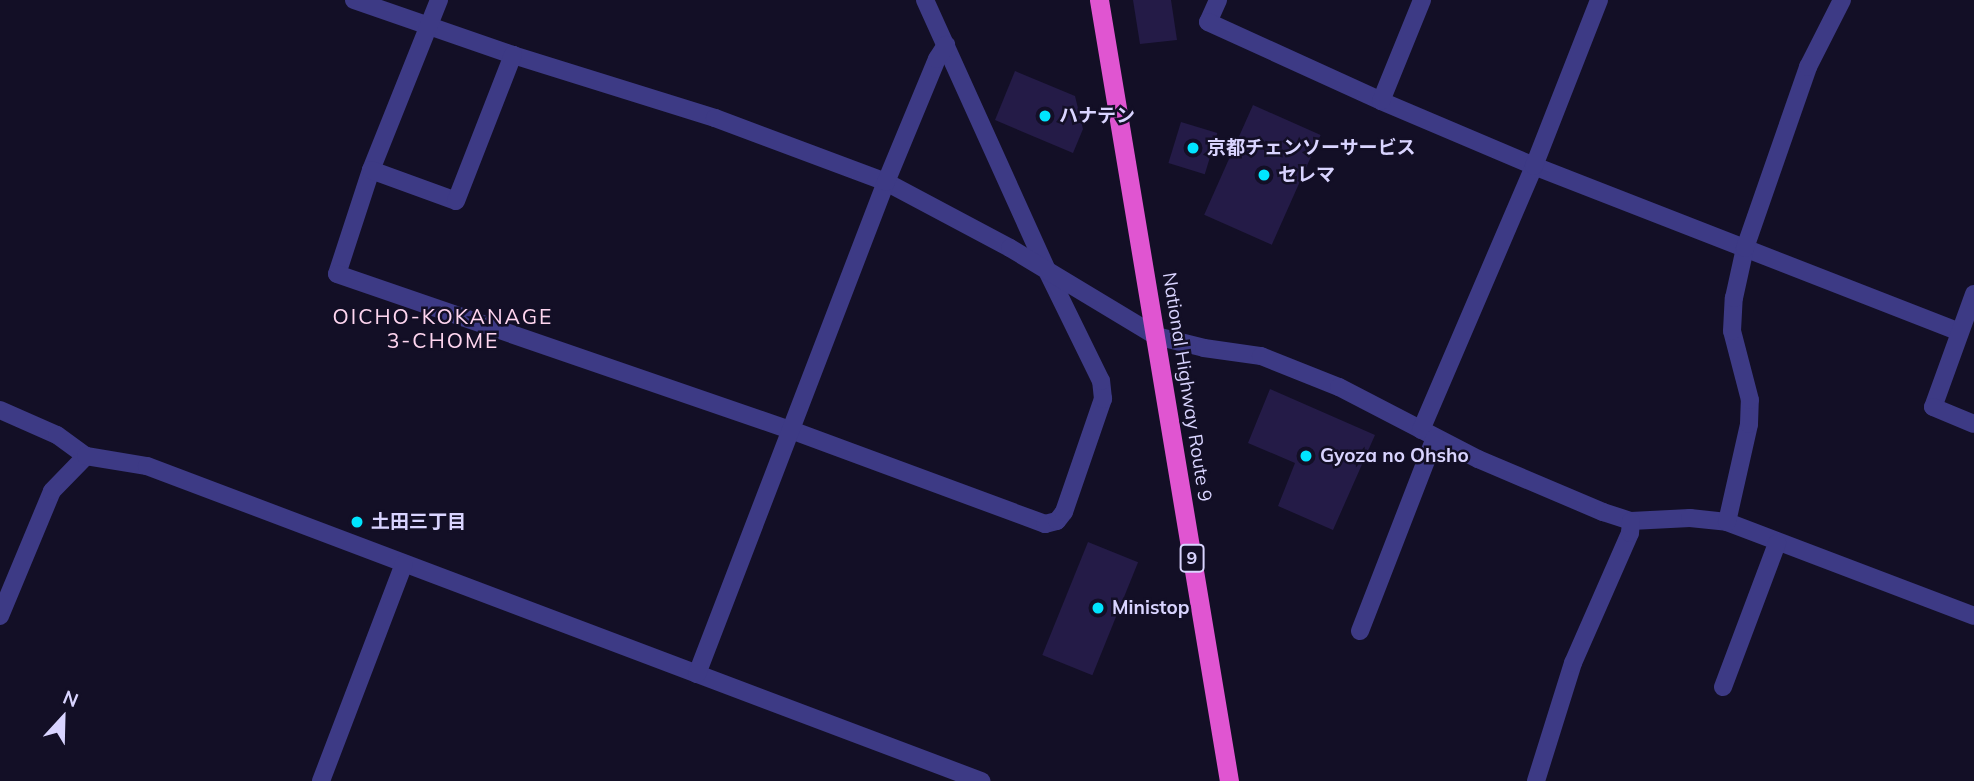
<!DOCTYPE html>
<html>
<head>
<meta charset="utf-8">
<style>
	body { margin:0 }
	#map { position:relative; width:1974px; height:781px; overflow:hidden; background:#130f26; font-family:Mulish,"Noto Sans JP",sans-serif }
	div>[style] { position:absolute }
	[style*='--x'] { left:calc(var(--x)*1px); top:calc(var(--y)*1px); width:calc(var(--w)*1px); rotate:calc(var(--a)*1deg) }
	.building>* { inset:0; background:#241b47; transform-origin:0 0 }
	.minor>* { height:18px; margin:-9px; padding:0 9px; transform-origin:9px; border-radius:9px; background:#3d3a85 }
	.tertiary>* { height:18px; margin:-9px; padding:0 9px; transform-origin:9px; border-radius:9px; background:#3d3a85 }
	.trunk>* { height:19px; margin:-9.5px; padding:0 9.5px; transform-origin:9.5px; border-radius:9.5px; background:#e055d1 }
	.dots>* { width:19px; height:19px; translate:-50% -50%; box-sizing:border-box; border:4px solid #130f26; border-radius:50% }
	span { translate:-50% -50%; white-space:nowrap; text-align:center; line-height:1.15; -webkit-text-stroke:5px #130f26; paint-order:stroke }
	.shield-label span { padding:2px 5px; background:#130f26; border:2px solid; border-radius:5px; -webkit-text-stroke-width:0 }
	.shield-label { font-size:18px; color:#d9d4ff; font-weight:700 }
	.poi-label { font-size:19px; color:#d9d4ff; font-weight:700 }
	.left { translate:0 -50%; text-align:left }
	.street-label { font-size:19px; color:#d9d4ff }
	.neighbourhood-label { font-size:21px; color:#ffd6f0; letter-spacing:2px }
	.north { position:absolute; left:28px; top:683px; width:70px; height:70px; -webkit-text-stroke:5px #130f26; paint-order:stroke; rotate:22deg; font-size:19px; font-weight:700; line-height:28px; text-align:center; color:#d9d4ff }
	.north::after { content:''; display:block; margin:auto; width:24px; height:32px; background:#d9d4ff; clip-path:polygon(50% 0,100% 100%,50% 72%,0 100%) }
</style>
</head>
<body>
<div id="map">
	<div class="building">
		<div style="clip-path:polygon(1133px 0,1171px 0,1177px 40px,1140px 44px)"></div>
		<div style="clip-path:polygon(1015px 71px,1075px 96px,1083px 129px,1073px 153px,995px 120px)"></div>
		<div style="left:1253px;top:105px;width:74px;height:120px;rotate:24deg"></div>
		<div style="left:1181px;top:122px;width:38px;height:43px;rotate:17deg"></div>
		<div style="clip-path:polygon(1270px 389px,1375px 435px,1333px 530px,1278px 506px,1295px 463px,1248px 443px)"></div>
		<div style="left:1088px;top:542px;width:54px;height:122px;rotate:22deg"></div>
	</div>
	<div class="minor">
		<div style="--x:354;--y:0;--w:168;--a:19.1"></div>
		<div style="--x:513;--y:55;--w:212;--a:17.3"></div>
		<div style="--x:715;--y:118;--w:183;--a:20.5"></div>
		<div style="--x:439;--y:0;--w:183;--a:111.8"></div>
		<div style="--x:371;--y:170;--w:109;--a:108.1"></div>
		<div style="--x:337;--y:274;--w:480;--a:19"></div>
		<div style="--x:791;--y:430;--w:271;--a:20.3"></div>
		<div style="--x:1045;--y:524;--w:12;--a:-14"></div>
		<div style="--x:1057;--y:521;--w:11;--a:-52"></div>
		<div style="--x:1064;--y:512;--w:120;--a:-71"></div>
		<div style="--x:1103;--y:399;--w:18;--a:-96"></div>
		<div style="--x:1101;--y:381;--w:120;--a:-116.1"></div>
		<div style="--x:1218;--y:0;--w:24;--a:114"></div>
		<div style="--x:1208;--y:22;--w:190;--a:24.5"></div>
		<div style="--x:1381;--y:101;--w:166;--a:23"></div>
		<div style="--x:1534;--y:166;--w:456;--a:21.3"></div>
		<div style="--x:1381;--y:101;--w:109;--a:-67.9"></div>
		<div style="--x:371;--y:170;--w:90;--a:20"></div>
		<div style="--x:456;--y:201;--w:157;--a:-68.7"></div>
		<div style="--x:1974;--y:294;--w:120;--a:109.9"></div>
		<div style="--x:1933;--y:407;--w:44;--a:22.5"></div>
		<div style="--x:1156;--y:336;--w:49;--a:14"></div>
		<div style="--x:1204;--y:348;--w:58;--a:8"></div>
		<div style="--x:1261;--y:356;--w:84;--a:21.7"></div>
		<div style="--x:1339;--y:387;--w:157;--a:27.4"></div>
		<div style="--x:1478;--y:459;--w:136;--a:23"></div>
		<div style="--x:1603;--y:512;--w:29;--a:18"></div>
		<div style="--x:1631;--y:521;--w:59;--a:-2.9"></div>
		<div style="--x:1690;--y:518;--w:37;--a:6"></div>
		<div style="--x:1727;--y:522;--w:264;--a:20.8"></div>
		<div style="--x:0;--y:410;--w:62;--a:23.7"></div>
		<div style="--x:57;--y:435;--w:36;--a:36"></div>
		<div style="--x:1421;--y:430;--w:287;--a:-66.8"></div>
		<div style="--x:1534;--y:166;--w:178;--a:-68.6"></div>
		<div style="--x:1727;--y:522;--w:100;--a:-77.3"></div>
		<div style="--x:1749;--y:424;--w:24;--a:-88"></div>
		<div style="--x:1750;--y:400;--w:71;--a:-104.6"></div>
		<div style="--x:1732;--y:331;--w:33;--a:-87"></div>
		<div style="--x:1734;--y:298;--w:51;--a:-77.6"></div>
		<div style="--x:1745;--y:248;--w:192;--a:-70.8"></div>
		<div style="--x:1808;--y:67;--w:75;--a:-63.1"></div>
		<div style="--x:1360;--y:631;--w:207;--a:-68.8"></div>
		<div style="--x:1723;--y:687;--w:154;--a:-69.4"></div>
		<div style="--x:1536;--y:781;--w:124;--a:-72.6"></div>
		<div style="--x:1573;--y:663;--w:142;--a:-66.3"></div>
		<div style="--x:1630;--y:533;--w:12;--a:-85"></div>
	</div>
	<div class="tertiary">
		<div style="--x:925;--y:0;--w:299;--a:65.7"></div>
		<div style="--x:886;--y:182;--w:140;--a:28"></div>
		<div style="--x:1010;--y:248;--w:170;--a:31.1"></div>
		<div style="--x:0;--y:616;--w:135;--a:-67.4"></div>
		<div style="--x:52;--y:491;--w:49;--a:-45.8"></div>
		<div style="--x:86;--y:456;--w:62;--a:9.3"></div>
		<div style="--x:147;--y:466;--w:892;--a:20.69"></div>
		<div style="--x:697;--y:674;--w:527;--a:-68.99"></div>
		<div style="--x:886;--y:182;--w:133;--a:-67.5"></div>
		<div style="--x:937;--y:59;--w:17;--a:-57"></div>
		<div style="--x:321;--y:781;--w:232;--a:-69.1"></div>
	</div>
	<div class="trunk">
		<div style="--x:1099;--y:0;--w:792;--a:80.55"></div>
	</div>
	<div class="dots">
		<div style="left:1045px;top:116px;background:#00e5ff"></div>
		<div style="left:1193px;top:148px;background:#00e5ff"></div>
		<div style="left:1264px;top:175px;background:#00e5ff"></div>
		<div style="left:1306px;top:456px;background:#00e5ff"></div>
		<div style="left:357px;top:522px;background:#00e5ff"></div>
		<div style="left:1098px;top:608px;background:#00e5ff"></div>
	</div>
	<div class="shield-label">
		<span style="left:1192px;top:558px">9</span>
	</div>
	<div class="poi-label">
		<span class="left" style="left:1059px;top:116px">ハナテン</span>
		<span class="left" style="left:1207px;top:148px">京都チェンソーサービス</span>
		<span class="left" style="left:1278px;top:175px">セレマ</span>
		<span class="left" style="left:1320px;top:456px">Gyoza no Ohsho</span>
		<span class="left" style="left:371px;top:522px">土田三丁目</span>
		<span class="left" style="left:1112px;top:608px">Ministop</span>
	</div>
	<div class="street-label">
		<span style="left:1187px;top:387px;rotate:81deg">National Highway Route 9</span>
	</div>
	<div class="neighbourhood-label">
		<span style="left:443px;top:328px">OICHO-KOKANAGE<br>3-CHOME</span>
	</div>
	<div class="north">N</div>
</div>
</body>
</html>
